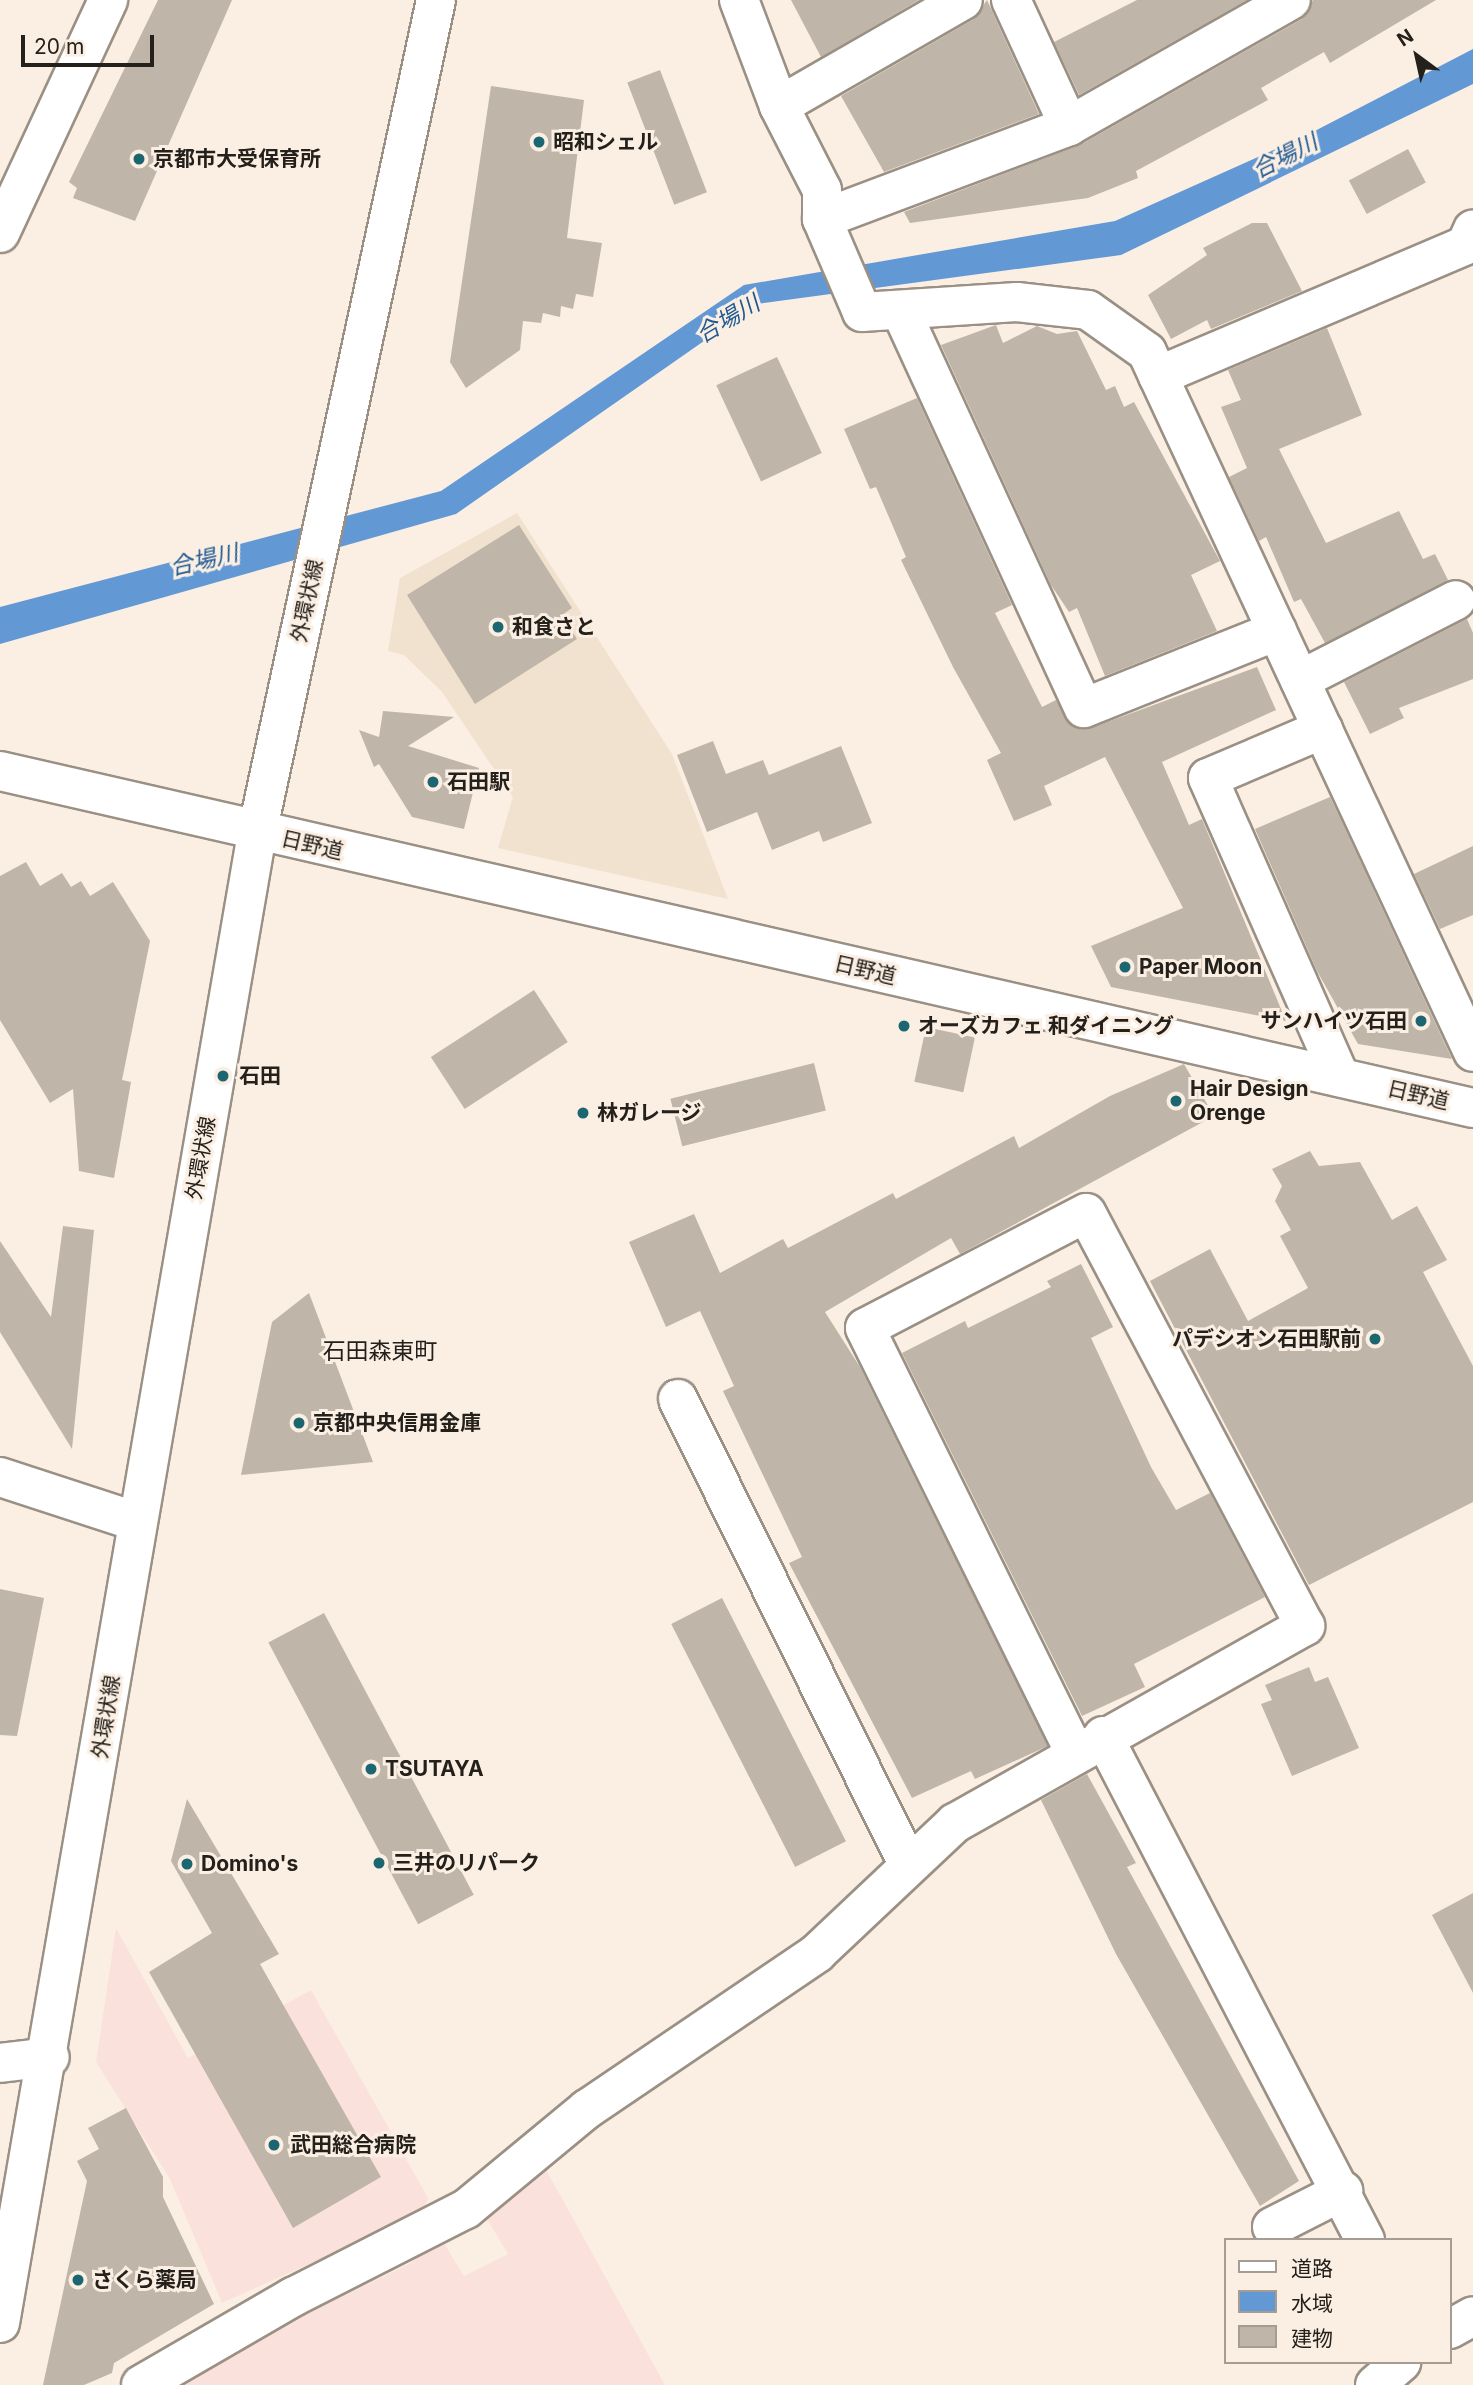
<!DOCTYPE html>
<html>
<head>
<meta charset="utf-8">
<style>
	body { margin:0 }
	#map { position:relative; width:1473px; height:2385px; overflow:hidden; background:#fbefe3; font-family:Inter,"Noto Sans JP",sans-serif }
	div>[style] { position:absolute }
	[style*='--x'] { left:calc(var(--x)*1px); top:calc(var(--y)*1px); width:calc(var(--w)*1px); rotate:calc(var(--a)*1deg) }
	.commercial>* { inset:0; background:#f1e1cf }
	.medical>* { inset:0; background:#fbe1dc }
	.water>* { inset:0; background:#6299d5 }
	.building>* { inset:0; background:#c0b5a9; transform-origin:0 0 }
	.roads { filter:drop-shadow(2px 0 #9a9084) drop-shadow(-2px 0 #9a9084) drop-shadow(0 2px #9a9084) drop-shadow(0 -2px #9a9084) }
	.minor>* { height:38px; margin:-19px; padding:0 19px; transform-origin:19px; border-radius:19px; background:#fff }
	.tertiary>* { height:38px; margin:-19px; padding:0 19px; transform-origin:19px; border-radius:19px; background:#fff }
	.dots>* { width:19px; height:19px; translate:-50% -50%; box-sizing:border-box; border:4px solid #fbefe3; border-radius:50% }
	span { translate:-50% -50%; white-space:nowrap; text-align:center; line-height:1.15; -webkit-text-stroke:6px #fbefe3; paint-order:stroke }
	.poi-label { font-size:21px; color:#24201b; font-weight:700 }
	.left { translate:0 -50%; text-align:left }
	.right { translate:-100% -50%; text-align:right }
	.street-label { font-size:21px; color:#24201b }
	.water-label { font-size:23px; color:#205992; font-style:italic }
	.neighbourhood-label { font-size:23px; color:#24201b }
	.legend { position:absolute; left:1224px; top:2238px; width:228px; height:126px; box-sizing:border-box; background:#fbefe3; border:2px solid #a59c93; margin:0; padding:9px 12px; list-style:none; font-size:21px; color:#24201b }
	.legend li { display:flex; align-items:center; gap:14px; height:35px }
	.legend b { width:35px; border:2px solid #a59c93 }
	.north { position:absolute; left:1382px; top:21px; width:70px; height:70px; -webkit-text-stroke:5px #fbefe3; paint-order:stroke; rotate:327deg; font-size:19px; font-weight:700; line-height:28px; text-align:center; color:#24201b }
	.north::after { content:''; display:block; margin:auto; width:24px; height:32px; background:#24201b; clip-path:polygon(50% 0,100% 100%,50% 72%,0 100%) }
	.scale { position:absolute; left:21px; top:35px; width:133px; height:32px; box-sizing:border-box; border:4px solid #24201b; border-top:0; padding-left:9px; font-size:21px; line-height:24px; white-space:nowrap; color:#24201b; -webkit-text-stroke:5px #fbefe3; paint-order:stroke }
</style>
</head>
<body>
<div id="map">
	<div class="commercial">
		<div style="clip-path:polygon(517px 513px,672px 754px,728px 899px,498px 848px,513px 797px,442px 692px,404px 655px,388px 651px,400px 578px)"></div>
	</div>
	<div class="medical">
		<div style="clip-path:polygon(116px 1928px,188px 2058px,311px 1990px,428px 2198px,423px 2213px,222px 2303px,170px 2179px,96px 2062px)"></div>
		<div style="clip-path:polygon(543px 2164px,665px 2385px,160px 2385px,409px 2264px,442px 2240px,464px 2276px,508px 2254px,484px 2214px)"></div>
	</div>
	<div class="water">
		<div style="clip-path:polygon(1473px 49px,1473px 84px,1121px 255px,757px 304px,456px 514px,0 644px,0 607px,441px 491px,744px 285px,1115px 221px,1307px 135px)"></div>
	</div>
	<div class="building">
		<div style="clip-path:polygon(158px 0,232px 0,135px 221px,73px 198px,77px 188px,69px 182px)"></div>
		<div style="clip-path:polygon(791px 0,919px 0,821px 57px)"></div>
		<div style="clip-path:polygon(987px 0,1039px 114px,884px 172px,841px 96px,974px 19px)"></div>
		<div style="clip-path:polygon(1137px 0,1247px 0,1079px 95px,1054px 42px)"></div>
		<div style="clip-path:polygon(1313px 0,1436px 0,1330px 63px,1324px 52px,1261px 88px,1268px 100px,1136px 171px,1138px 178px,1088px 198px,910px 223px,904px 212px,1080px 145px,1302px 19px)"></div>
		<div style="left:660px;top:70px;width:131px;height:35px;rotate:69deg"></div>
		<div style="clip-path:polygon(491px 86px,584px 100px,567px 238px,602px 243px,593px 297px,576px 294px,573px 309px,561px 306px,560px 317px,543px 313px,541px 323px,523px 321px,520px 350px,466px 388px,450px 362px)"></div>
		<div style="left:1408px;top:149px;width:38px;height:67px;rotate:62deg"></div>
		<div style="clip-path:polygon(1252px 223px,1267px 223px,1302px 291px,1211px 329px,1207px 320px,1171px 339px,1148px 295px,1207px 255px,1203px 248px)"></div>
		<div style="clip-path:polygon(996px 325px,1003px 343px,1037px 326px,1057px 334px,1077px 331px,1106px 390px,1115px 386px,1124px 407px,1134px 402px,1220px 561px,1191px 575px,1217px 631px,1105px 676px,1077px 608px,1069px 612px,1051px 585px,941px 345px)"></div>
		<div style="clip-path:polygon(1327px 328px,1362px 415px,1279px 449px,1326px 543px,1399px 511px,1423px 559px,1435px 554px,1448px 580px,1325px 643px,1301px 599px,1294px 602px,1266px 537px,1259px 541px,1229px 477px,1247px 468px,1221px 407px,1241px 400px,1228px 370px)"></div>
		<div style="left:777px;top:357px;width:106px;height:67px;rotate:65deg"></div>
		<div style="clip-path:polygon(917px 398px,1012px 605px,995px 613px,1042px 707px,1056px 700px,1071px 725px,1091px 728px,1257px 667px,1276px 710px,1162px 762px,1189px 825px,1202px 819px,1286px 1021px,1111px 987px,1091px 946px,1183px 908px,1105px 757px,1044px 786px,1052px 805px,1014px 821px,987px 760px,1001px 753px,953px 667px,901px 560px,906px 557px,876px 487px,870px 489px,844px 429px)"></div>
		<div style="clip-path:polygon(519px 525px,572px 608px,562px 615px,577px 639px,475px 704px,407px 595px)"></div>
		<div style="clip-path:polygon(1467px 619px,1473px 633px,1473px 679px,1399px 708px,1404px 718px,1370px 734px,1344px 682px)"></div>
		<div style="clip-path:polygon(383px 711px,454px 717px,408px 746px,479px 768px,464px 829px,412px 817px,379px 764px,374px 767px,359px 730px,379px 737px)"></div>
		<div style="clip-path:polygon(713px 741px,726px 774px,763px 760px,769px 775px,841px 746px,872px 823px,823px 842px,819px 831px,772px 850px,757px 812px,707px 832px,677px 755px)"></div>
		<div style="clip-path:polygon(1330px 797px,1342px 822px,1452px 1059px,1358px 1044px,1317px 971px,1255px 829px)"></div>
		<div style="clip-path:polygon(1473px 846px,1473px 915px,1440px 929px,1414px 874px)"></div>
		<div style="clip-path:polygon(26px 862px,40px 886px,62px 873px,71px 887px,81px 881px,90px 896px,113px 882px,150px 941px,122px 1080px,131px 1082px,114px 1178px,79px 1171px,73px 1089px,50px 1103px,0 1020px,0 876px)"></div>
		<div style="left:534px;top:990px;width:62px;height:123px;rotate:57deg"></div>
		<div style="left:926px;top:1027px;width:50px;height:56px;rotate:12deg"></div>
		<div style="left:814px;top:1063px;width:49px;height:148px;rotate:76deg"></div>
		<div style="clip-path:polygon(1184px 1064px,1214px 1116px,960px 1254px,951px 1238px,825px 1312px,860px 1367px,1048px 1746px,975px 1779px,971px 1771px,912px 1798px,789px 1563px,802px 1557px,723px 1391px,734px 1386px,700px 1311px,666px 1327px,629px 1242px,694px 1214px,720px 1273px,783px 1239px,788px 1248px,893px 1193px,896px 1199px,1014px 1136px,1019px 1148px,1110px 1096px)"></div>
		<div style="clip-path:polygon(1310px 1151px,1319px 1166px,1360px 1162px,1392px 1220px,1417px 1206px,1447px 1260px,1423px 1272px,1473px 1366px,1473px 1502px,1309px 1585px,1150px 1281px,1210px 1249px,1248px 1321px,1308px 1288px,1280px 1236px,1291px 1230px,1275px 1201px,1282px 1186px,1272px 1169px)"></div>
		<div style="clip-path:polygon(63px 1226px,94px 1230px,72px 1449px,0 1332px,0 1241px,51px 1317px)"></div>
		<div style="clip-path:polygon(1081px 1264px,1113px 1327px,1091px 1338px,1151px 1467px,1176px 1510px,1210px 1493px,1265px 1597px,1134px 1664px,1145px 1687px,1082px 1716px,902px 1353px,965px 1321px,968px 1328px,1051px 1287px,1047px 1281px)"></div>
		<div style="clip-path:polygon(309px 1293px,373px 1462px,241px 1475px,272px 1322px)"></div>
		<div style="clip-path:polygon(0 1589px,44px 1598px,17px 1736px,0 1735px)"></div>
		<div style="left:722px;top:1598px;width:273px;height:57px;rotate:63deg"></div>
		<div style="left:324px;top:1613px;width:319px;height:63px;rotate:62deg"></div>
		<div style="clip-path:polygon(1309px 1667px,1315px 1682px,1328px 1677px,1359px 1748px,1292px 1776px,1261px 1704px,1272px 1700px,1265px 1685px)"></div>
		<div style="clip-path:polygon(1087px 1774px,1136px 1863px,1127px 1867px,1299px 2181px,1260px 2206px,1116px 1954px,1041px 1800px)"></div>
		<div style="clip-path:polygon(187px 1799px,279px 1954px,260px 1964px,381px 2177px,293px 2228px,149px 1972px,212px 1933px,171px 1861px)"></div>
		<div style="clip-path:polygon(1473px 1893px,1473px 1993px,1432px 1915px)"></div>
		<div style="clip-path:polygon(126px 2108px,163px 2177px,163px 2197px,214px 2304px,114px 2363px,112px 2373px,84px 2385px,43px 2385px,87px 2181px,77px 2161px,99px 2149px,88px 2128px)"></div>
	</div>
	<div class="roads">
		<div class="minor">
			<div style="--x:739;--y:0;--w:113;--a:69.3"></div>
			<div style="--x:779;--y:106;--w:94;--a:62.9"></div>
			<div style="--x:822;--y:190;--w:29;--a:90"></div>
			<div style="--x:822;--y:219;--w:101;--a:66.7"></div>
			<div style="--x:862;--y:312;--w:155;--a:-3.7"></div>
			<div style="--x:1017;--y:302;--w:71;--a:6.4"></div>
			<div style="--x:1088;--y:310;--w:72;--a:35.4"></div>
			<div style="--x:1147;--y:352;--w:772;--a:65.03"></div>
			<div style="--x:1011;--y:0;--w:139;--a:65.3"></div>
			<div style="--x:779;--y:106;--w:212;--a:-29.9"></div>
			<div style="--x:822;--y:219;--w:264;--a:-20.6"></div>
			<div style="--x:1069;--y:126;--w:255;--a:-29.6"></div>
			<div style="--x:0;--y:233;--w:257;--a:-65.1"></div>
			<div style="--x:901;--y:311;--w:437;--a:65.3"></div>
			<div style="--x:1084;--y:708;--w:208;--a:-21.8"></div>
			<div style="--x:1158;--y:376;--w:335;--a:-23"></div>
			<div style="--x:1466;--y:245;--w:17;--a:-66"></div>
			<div style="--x:1300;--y:680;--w:175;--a:-27.1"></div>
			<div style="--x:1323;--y:729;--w:125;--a:156.9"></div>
			<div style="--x:1208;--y:778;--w:327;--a:66.2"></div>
			<div style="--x:678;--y:1399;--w:519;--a:63.68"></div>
			<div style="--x:1103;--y:1736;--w:568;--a:62.53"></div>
			<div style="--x:0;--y:2063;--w:50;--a:-6.8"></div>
			<div style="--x:1272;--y:2227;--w:80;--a:-26.9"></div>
			<div style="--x:1450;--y:2329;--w:26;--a:-29"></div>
			<div style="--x:141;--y:2385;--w:176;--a:-30.1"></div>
			<div style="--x:293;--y:2297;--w:194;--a:-27"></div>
			<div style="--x:466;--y:2209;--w:157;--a:-39.6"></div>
			<div style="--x:587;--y:2109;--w:278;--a:-34.1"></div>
			<div style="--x:817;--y:1953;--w:190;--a:-43.3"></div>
			<div style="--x:955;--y:1823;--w:402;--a:-29.4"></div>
			<div style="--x:1305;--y:1626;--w:467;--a:-117.9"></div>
			<div style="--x:1086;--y:1213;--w:249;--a:152.5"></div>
			<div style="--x:865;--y:1328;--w:473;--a:63.7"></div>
			<div style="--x:1375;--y:2385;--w:35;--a:-41"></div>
		</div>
		<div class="tertiary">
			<div style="--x:0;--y:771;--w:1511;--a:12.89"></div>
			<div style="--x:0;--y:1477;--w:145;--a:18.1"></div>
			<div style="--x:0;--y:2323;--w:1512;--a:-80.21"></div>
			<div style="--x:257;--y:833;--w:852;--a:-77.87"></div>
		</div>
	</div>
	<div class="dots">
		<div style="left:539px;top:142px;background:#1b6671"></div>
		<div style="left:139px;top:159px;background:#1b6671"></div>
		<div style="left:498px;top:627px;background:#1b6671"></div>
		<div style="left:433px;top:782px;background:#1b6671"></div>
		<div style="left:1125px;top:967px;background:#1b6671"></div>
		<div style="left:1421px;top:1021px;background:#1b6671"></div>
		<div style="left:904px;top:1026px;background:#1b6671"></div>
		<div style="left:223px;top:1076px;background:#1b6671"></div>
		<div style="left:1176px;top:1101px;background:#1b6671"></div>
		<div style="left:583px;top:1113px;background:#1b6671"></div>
		<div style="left:1375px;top:1339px;background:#1b6671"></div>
		<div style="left:299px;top:1423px;background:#1b6671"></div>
		<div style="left:371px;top:1769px;background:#1b6671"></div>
		<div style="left:379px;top:1863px;background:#1b6671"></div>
		<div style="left:187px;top:1864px;background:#1b6671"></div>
		<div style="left:274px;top:2145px;background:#1b6671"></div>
		<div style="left:78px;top:2280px;background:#1b6671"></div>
	</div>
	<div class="poi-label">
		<span class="left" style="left:553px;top:142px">昭和シェル</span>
		<span class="left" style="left:153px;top:159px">京都市大受保育所</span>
		<span class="left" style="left:512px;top:627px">和食さと</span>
		<span class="left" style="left:447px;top:782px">石田駅</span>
		<span class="left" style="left:1139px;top:967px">Paper Moon</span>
		<span class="right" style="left:1407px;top:1021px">サンハイツ石田</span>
		<span class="left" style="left:918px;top:1026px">オーズカフェ 和ダイニング</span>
		<span class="left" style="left:239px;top:1076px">石田</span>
		<span class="left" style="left:1190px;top:1101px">Hair Design<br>Orenge</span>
		<span class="left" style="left:597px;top:1113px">林ガレージ</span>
		<span class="right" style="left:1361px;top:1339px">パデシオン石田駅前</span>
		<span class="left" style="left:313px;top:1423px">京都中央信用金庫</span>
		<span class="left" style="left:385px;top:1769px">TSUTAYA</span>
		<span class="left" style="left:393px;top:1863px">三井のリパーク</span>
		<span class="left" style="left:201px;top:1864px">Domino's</span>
		<span class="left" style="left:290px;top:2145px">武田総合病院</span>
		<span class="left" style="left:92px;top:2280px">さくら薬局</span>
	</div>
	<div class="street-label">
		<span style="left:307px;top:601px;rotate:-78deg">外環状線</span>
		<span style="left:312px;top:845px;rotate:13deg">日野道</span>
		<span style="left:865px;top:970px;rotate:13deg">日野道</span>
		<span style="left:1418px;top:1095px;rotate:13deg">日野道</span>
		<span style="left:201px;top:1158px;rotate:-80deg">外環状線</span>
		<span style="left:106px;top:1717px;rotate:-81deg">外環状線</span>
	</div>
	<div class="water-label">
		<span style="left:1285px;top:156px;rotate:-27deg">合場川</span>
		<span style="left:728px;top:319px;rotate:-31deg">合場川</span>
		<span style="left:204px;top:560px;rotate:-13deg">合場川</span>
	</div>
	<div class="neighbourhood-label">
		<span style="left:380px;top:1351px">石田森東町</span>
	</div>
	<ul class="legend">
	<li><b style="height:9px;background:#fff"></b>道路</li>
	<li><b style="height:19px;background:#6299d5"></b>水域</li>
	<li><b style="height:19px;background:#c0b5a9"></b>建物</li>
	</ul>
	<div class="north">N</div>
	<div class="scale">20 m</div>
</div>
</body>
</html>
